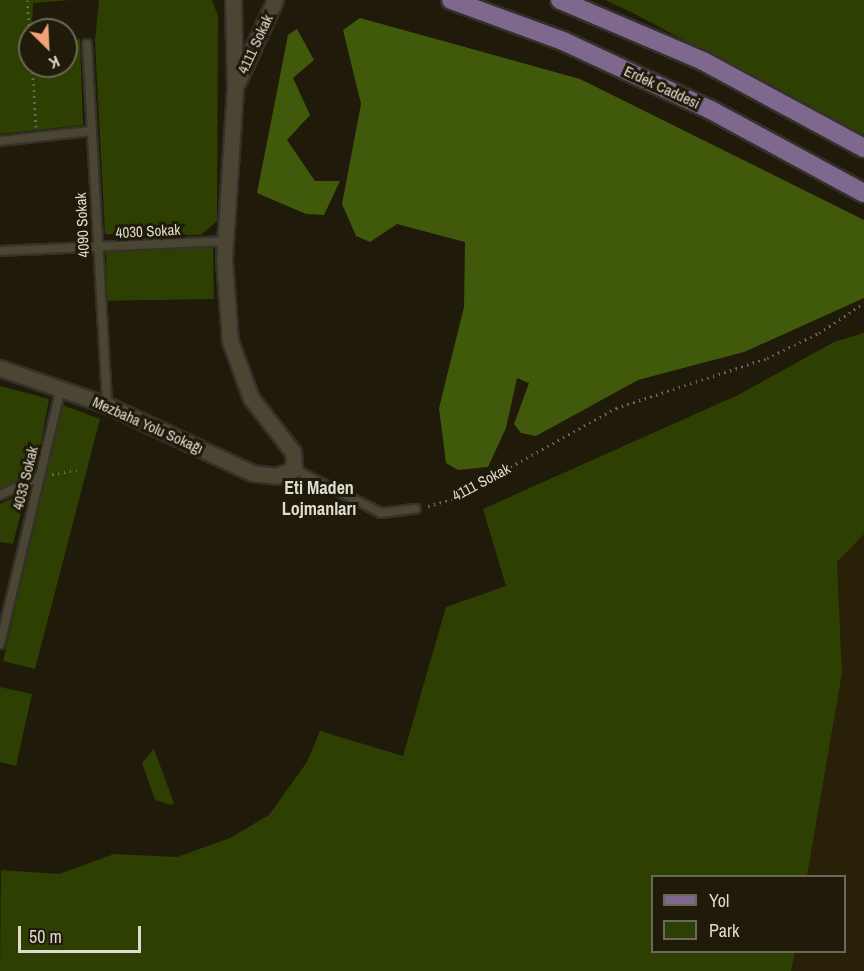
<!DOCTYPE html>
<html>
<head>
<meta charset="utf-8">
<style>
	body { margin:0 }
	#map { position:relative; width:864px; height:971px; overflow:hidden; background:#1f1a0a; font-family:"Archivo Narrow",sans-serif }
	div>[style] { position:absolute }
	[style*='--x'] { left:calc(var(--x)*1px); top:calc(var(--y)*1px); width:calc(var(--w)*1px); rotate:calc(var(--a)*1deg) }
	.built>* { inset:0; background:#282108 }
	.green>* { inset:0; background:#2d4001; transform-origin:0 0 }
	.forest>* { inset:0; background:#40590a }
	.path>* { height:3px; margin-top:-1.5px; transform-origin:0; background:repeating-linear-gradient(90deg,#6a6658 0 1.5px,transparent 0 6px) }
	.roads { filter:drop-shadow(2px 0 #34302a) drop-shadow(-2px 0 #34302a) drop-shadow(0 2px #34302a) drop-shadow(0 -2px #34302a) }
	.service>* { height:8px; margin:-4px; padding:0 4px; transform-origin:4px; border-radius:4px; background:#4b4633 }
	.minor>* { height:15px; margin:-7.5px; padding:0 7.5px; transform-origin:7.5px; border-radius:7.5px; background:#4b4633 }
	.primary>* { height:18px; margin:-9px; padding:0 9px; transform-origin:9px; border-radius:9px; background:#7f688e }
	span { translate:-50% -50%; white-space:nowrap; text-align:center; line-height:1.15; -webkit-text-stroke:6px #1f1a0a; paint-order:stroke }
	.street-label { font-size:15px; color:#dedbd0 }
	.quarter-label { font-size:18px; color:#dedbd0; font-weight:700 }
	.legend { position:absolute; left:651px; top:875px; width:195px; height:78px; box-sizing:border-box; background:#1f1a0a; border:2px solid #6b6759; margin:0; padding:8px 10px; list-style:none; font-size:18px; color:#dedbd0 }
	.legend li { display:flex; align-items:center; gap:12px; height:30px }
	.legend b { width:30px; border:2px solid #6b6759 }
	.north { position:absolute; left:18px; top:18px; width:60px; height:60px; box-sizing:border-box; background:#1f1a0a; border:2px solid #6b6759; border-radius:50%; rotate:156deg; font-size:16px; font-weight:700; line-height:24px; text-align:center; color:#dedbd0 }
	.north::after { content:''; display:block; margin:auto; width:21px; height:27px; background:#f0a378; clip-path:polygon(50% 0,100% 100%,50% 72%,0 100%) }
	.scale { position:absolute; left:18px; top:926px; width:123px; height:27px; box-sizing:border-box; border:3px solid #dedbd0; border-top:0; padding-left:8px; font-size:18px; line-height:21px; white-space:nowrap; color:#dedbd0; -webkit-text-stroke:4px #1f1a0a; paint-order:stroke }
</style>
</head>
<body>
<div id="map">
	<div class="built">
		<div style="clip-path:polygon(864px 529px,864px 971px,791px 971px,795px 952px,844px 952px,844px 876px,807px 876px,842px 673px,837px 554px)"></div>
	</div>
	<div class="green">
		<div style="clip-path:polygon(0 0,71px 0,33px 3px,30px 66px,66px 66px,66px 47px,80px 38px,83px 125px,0 134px)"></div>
		<div style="clip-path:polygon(99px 0,212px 0,218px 16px,217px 221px,201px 235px,105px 234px,95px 41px)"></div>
		<div style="clip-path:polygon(605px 0,864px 0,864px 136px,631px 12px)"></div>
		<div style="left:213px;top:248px;width:51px;height:107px;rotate:89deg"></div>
		<div style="clip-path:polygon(864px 333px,864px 534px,837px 562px,842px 673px,807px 876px,652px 876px,652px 952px,795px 952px,791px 971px,0 971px,1px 870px,59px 874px,114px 854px,177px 857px,230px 838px,269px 815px,307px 762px,320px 731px,403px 756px,446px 607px,506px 586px,483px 509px,738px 395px,834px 342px)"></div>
		<div style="clip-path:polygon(0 386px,49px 399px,37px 465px,31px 474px,0 490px)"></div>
		<div style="clip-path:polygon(62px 405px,100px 419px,35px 669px,3px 661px)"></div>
		<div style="clip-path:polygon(26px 492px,13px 544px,0 542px,0 504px)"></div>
		<div style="clip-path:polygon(0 687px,32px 694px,16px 766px,0 762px)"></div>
		<div style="clip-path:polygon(154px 749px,174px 803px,171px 805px,155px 800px,142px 763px)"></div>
	</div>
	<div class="forest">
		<div style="clip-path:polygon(360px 18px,580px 79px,864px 220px,864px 298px,744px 352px,638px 380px,536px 436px,521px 433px,514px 424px,529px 383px,517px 378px,506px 428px,488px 467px,458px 470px,446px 463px,439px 408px,464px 307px,465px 242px,397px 224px,370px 242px,356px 236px,342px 204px,361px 104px,343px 30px)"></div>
		<div style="clip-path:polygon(297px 29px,314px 60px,293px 78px,310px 115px,287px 140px,315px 181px,340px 181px,324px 215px,306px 214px,257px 193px,288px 35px)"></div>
	</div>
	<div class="path">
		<div style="--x:27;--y:0;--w:42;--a:85.9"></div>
		<div style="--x:32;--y:66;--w:61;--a:86.2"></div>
		<div style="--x:52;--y:474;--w:25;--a:-9"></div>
		<div style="--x:428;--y:506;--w:26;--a:-16"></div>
		<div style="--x:453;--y:499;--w:187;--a:-29.2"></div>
		<div style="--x:616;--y:408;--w:159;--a:-18.3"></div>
		<div style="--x:767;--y:358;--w:58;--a:-25.7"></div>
		<div style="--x:819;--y:333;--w:54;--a:-33.7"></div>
	</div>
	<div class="roads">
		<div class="service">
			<div style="--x:87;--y:44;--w:362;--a:86.8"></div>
			<div style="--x:0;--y:141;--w:92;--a:-6.3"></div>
			<div style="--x:0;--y:251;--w:225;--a:-2.5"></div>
			<div style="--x:294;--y:469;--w:97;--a:26.8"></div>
			<div style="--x:381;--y:513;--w:35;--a:-7"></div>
			<div style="--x:0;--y:495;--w:42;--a:-25.3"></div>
			<div style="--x:0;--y:644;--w:263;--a:-76.6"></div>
		</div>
		<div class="minor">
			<div style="--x:237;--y:83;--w:91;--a:-65.4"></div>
			<div style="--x:0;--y:368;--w:113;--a:19.1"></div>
			<div style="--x:107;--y:405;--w:160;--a:25.1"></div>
			<div style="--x:252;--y:473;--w:24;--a:7"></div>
			<div style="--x:276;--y:476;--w:19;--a:-21"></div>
			<div style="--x:294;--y:469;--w:17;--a:-93"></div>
			<div style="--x:293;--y:452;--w:68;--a:-127.9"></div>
			<div style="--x:251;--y:398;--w:61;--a:-110.2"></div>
			<div style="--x:230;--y:341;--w:82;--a:-94.2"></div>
			<div style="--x:224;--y:259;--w:171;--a:-86.3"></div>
			<div style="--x:235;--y:88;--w:88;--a:-91.3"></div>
		</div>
		<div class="primary">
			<div style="--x:451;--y:0;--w:119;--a:20.1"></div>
			<div style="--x:563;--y:41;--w:161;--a:25"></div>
			<div style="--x:709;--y:109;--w:176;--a:28.5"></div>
			<div style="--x:560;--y:0;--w:155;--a:23.1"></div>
			<div style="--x:703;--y:61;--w:183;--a:28.4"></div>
		</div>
	</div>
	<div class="street-label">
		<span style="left:255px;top:44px;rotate:-65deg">4111 Sokak</span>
		<span style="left:662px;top:87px;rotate:25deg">Erdek Caddesi</span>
		<span style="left:82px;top:225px;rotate:-93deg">4090 Sokak</span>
		<span style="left:148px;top:231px;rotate:-3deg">4030 Sokak</span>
		<span style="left:148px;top:425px;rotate:24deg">Mezbaha Yolu Sokağı</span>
		<span style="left:25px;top:478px;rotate:-76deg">4033 Sokak</span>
		<span style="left:481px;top:482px;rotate:-28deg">4111 Sokak</span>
	</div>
	<div class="quarter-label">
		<span style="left:319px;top:499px">Eti Maden<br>Lojmanları</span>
	</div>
	<ul class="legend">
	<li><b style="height:8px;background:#7f688e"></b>Yol</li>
	<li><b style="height:16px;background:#2d4001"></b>Park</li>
	</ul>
	<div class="north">K</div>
	<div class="scale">50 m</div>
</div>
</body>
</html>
